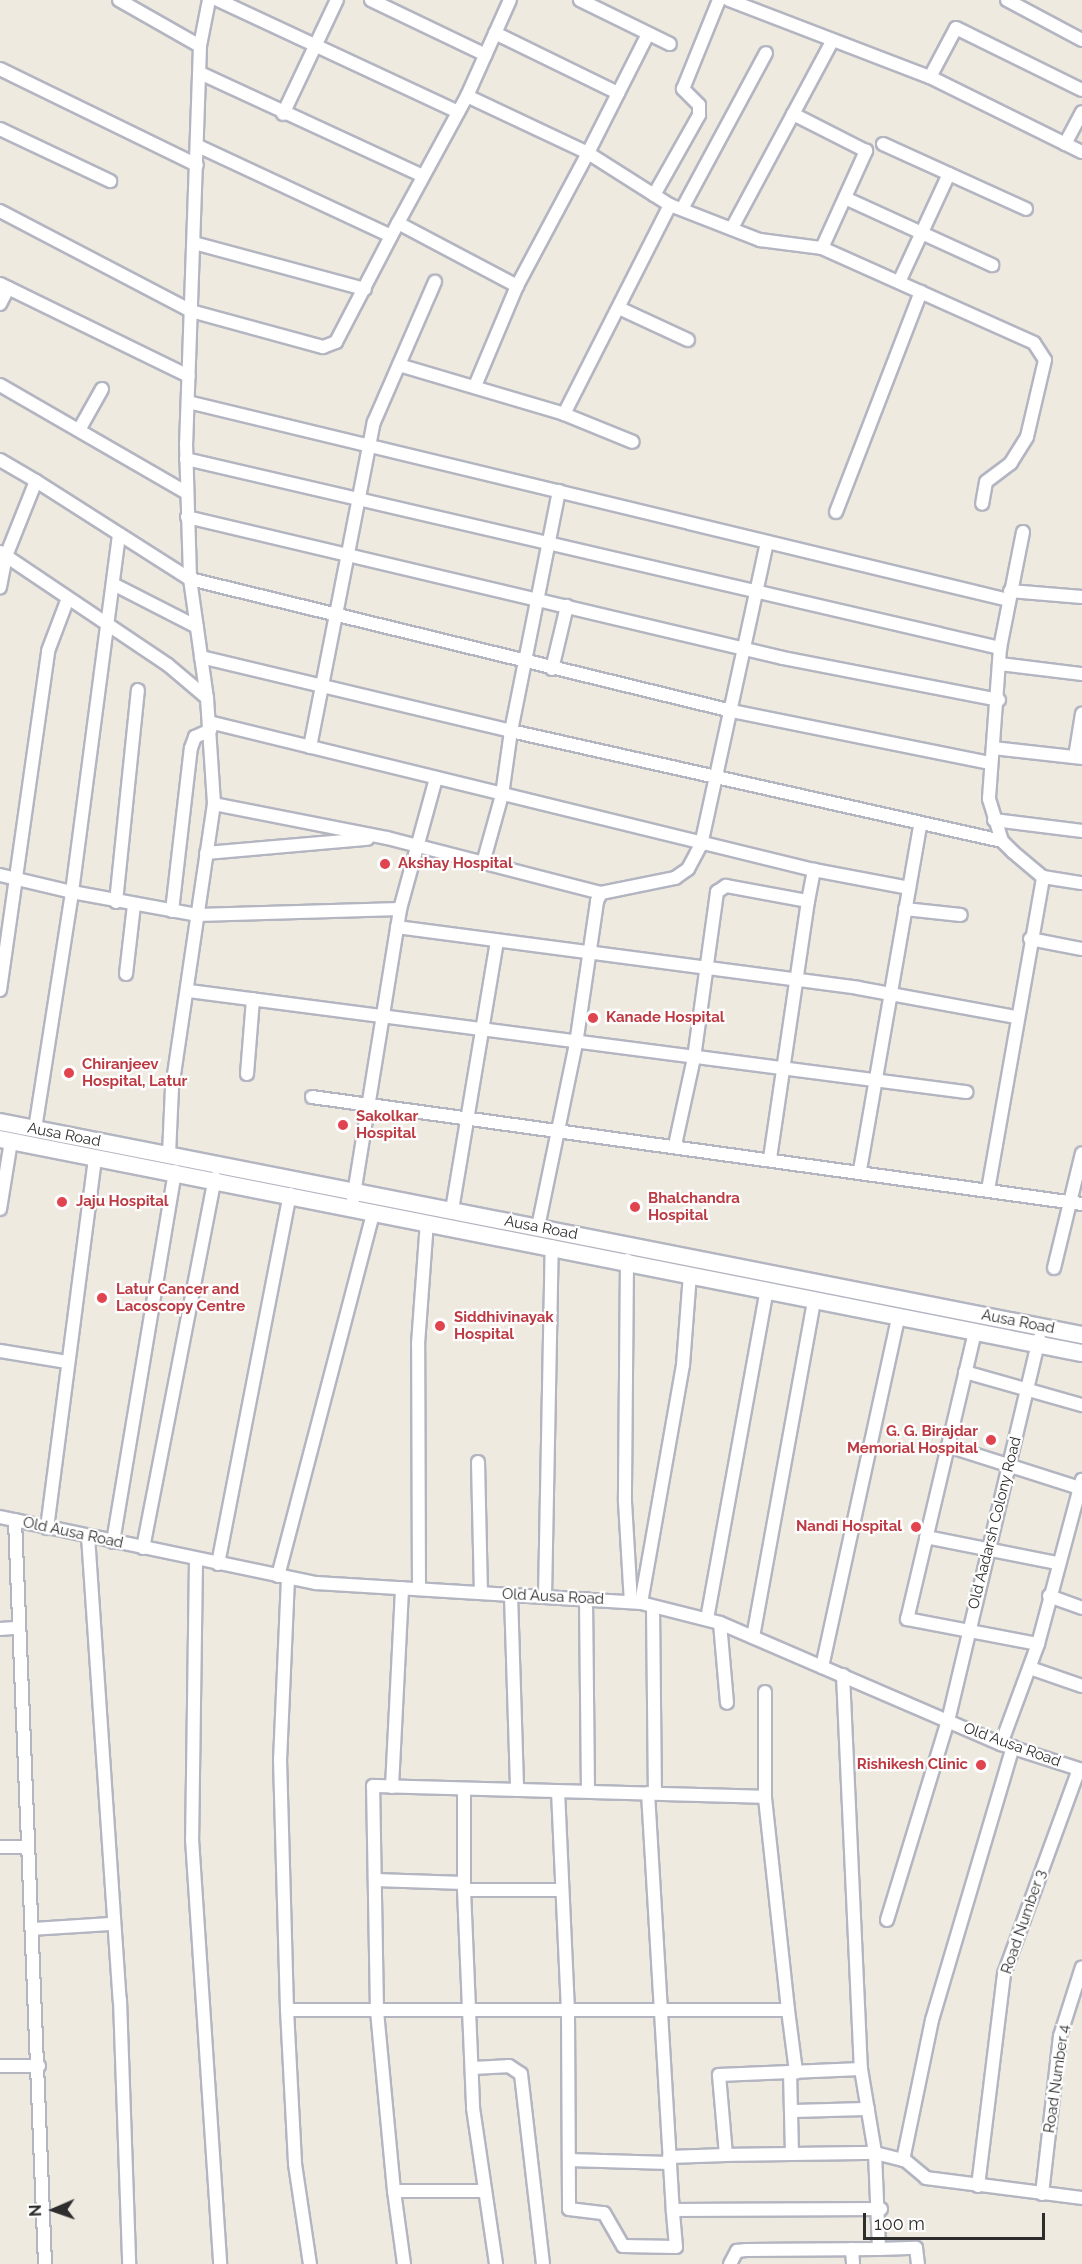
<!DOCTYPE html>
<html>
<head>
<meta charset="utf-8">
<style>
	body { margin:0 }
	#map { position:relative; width:1082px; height:2264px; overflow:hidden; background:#efeae0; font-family:Raleway,sans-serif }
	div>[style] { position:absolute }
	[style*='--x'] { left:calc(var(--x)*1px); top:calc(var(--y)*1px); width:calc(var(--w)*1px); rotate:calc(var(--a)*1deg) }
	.roads { filter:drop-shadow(2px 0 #b3b5c1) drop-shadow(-2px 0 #b3b5c1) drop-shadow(0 2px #b3b5c1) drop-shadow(0 -2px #b3b5c1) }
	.street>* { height:12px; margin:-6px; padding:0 6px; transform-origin:6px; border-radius:6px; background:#fff }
	.secondary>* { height:16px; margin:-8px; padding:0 8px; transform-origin:8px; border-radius:8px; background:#fff }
	.dots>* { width:16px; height:16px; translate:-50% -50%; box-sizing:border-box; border:3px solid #fff; border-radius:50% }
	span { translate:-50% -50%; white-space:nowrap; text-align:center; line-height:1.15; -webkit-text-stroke:4.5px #fff; paint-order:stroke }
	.health-label { font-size:15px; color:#be3a42; font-weight:700 }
	.left { translate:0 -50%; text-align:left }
	.right { translate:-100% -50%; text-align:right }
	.street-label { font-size:15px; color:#2d2d2d }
	.north { position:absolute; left:24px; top:2180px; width:60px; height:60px; -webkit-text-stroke:4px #fff; paint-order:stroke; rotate:268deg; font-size:16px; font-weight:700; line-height:24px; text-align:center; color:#2d2d2d }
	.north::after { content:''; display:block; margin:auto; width:21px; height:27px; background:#2d2d2d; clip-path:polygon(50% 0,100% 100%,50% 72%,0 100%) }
	.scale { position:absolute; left:863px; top:2213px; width:182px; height:27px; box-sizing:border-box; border:3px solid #2d2d2d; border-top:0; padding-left:8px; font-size:18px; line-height:21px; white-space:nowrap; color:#2d2d2d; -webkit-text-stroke:4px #fff; paint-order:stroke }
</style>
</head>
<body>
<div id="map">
	<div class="roads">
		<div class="street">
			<div style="--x:119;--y:0;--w:93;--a:29.6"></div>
			<div style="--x:209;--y:0;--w:47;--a:101.1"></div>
			<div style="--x:200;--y:46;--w:397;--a:92"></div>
			<div style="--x:186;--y:443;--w:136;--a:88.3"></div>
			<div style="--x:190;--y:579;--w:120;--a:81.9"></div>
			<div style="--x:207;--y:698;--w:106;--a:86.2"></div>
			<div style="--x:214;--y:804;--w:176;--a:11.1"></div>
			<div style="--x:387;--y:838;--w:221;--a:14.4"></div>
			<div style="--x:218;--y:0;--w:265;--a:25"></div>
			<div style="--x:371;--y:0;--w:127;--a:25.6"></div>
			<div style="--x:580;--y:0;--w:100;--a:26.1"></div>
			<div style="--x:729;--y:0;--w:215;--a:21"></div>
			<div style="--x:930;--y:77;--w:169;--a:26.3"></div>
			<div style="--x:1007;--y:0;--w:85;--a:28.1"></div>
			<div style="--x:495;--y:33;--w:137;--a:26"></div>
			<div style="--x:648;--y:34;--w:133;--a:116.8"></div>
			<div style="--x:588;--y:153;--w:97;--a:32.4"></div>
			<div style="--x:670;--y:205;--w:97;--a:21.3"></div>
			<div style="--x:760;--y:240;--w:63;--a:7.4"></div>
			<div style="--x:822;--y:248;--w:107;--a:-65.6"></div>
			<div style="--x:866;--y:151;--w:82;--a:-153.1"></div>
			<div style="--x:0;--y:69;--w:219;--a:26"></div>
			<div style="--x:200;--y:73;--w:243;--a:24.8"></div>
			<div style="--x:930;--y:77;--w:55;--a:-62"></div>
			<div style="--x:956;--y:28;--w:140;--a:26.2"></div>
			<div style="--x:467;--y:96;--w:134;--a:25.2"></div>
			<div style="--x:588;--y:153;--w:151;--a:118.1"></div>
			<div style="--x:517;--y:286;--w:108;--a:112.8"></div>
			<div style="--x:283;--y:114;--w:126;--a:-64.7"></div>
			<div style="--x:0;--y:129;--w:122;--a:25.3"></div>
			<div style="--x:883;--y:144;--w:157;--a:24.4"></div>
			<div style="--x:1065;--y:144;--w:36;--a:-62"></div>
			<div style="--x:198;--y:146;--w:213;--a:25"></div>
			<div style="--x:654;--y:195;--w:92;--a:-60.6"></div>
			<div style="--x:699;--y:115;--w:10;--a:-90"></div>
			<div style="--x:699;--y:105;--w:23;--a:-135"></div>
			<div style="--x:683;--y:89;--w:96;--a:-68"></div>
			<div style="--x:845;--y:198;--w:162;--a:24.5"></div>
			<div style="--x:682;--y:209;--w:177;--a:-61.7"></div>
			<div style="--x:0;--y:211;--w:216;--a:27.6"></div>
			<div style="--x:191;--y:311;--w:137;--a:15.3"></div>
			<div style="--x:323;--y:347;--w:14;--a:-21"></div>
			<div style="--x:336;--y:342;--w:134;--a:-62.5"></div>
			<div style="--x:398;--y:223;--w:135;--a:27.9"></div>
			<div style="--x:398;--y:223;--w:145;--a:-61.5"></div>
			<div style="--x:467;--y:96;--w:105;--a:-65.9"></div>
			<div style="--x:732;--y:228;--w:213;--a:-61.8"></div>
			<div style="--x:194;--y:243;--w:177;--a:15.1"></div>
			<div style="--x:822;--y:248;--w:232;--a:24.1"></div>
			<div style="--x:1034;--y:343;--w:20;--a:57"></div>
			<div style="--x:1045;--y:360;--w:79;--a:103.2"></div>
			<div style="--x:1027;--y:437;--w:31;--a:122"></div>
			<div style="--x:1011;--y:463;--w:31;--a:143"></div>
			<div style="--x:986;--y:482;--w:22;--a:100"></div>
			<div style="--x:899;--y:282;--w:119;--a:-65.2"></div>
			<div style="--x:0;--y:284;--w:210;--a:26"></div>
			<div style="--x:0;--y:304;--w:18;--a:-63"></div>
			<div style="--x:619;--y:308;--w:76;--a:24.9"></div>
			<div style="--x:399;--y:365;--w:172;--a:16.5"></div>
			<div style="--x:564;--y:414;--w:74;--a:22.1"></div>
			<div style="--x:0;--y:385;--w:216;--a:30"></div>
			<div style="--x:188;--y:402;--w:844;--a:13.57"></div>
			<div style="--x:564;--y:414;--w:234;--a:-63.1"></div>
			<div style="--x:79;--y:430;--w:47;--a:-60.7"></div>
			<div style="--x:186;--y:459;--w:836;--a:13.07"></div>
			<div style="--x:0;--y:460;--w:42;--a:30.3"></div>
			<div style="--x:36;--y:481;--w:81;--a:111.8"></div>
			<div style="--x:6;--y:556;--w:32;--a:101"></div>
			<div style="--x:36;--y:481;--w:183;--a:32.5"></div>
			<div style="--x:190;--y:579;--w:558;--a:13.69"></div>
			<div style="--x:732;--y:711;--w:264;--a:11.4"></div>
			<div style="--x:559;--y:491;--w:245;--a:101.3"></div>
			<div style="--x:511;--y:731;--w:503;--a:12.63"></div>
			<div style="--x:836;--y:512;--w:236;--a:-68.9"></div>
			<div style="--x:187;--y:517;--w:612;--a:13.31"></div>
			<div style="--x:783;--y:658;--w:220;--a:11"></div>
			<div style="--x:1023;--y:532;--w:118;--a:101.2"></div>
			<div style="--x:1000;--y:648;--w:151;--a:94.2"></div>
			<div style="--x:989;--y:799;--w:44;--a:72.8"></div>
			<div style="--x:1002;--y:841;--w:16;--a:45"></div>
			<div style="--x:1013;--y:852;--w:39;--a:40"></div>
			<div style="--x:1043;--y:877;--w:39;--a:9"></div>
			<div style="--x:0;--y:552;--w:202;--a:33.9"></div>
			<div style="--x:168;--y:665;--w:51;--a:40.2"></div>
			<div style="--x:115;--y:585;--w:92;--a:27.1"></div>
			<div style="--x:1010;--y:591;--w:72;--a:4.8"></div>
			<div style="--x:201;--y:657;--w:319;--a:13.4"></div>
			<div style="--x:511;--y:731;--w:65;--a:98"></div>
			<div style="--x:502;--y:795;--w:71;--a:105.6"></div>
			<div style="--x:1000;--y:664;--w:83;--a:7"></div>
			<div style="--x:552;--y:669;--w:65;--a:-76.6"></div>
			<div style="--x:209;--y:722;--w:623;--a:13.75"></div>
			<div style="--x:310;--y:747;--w:331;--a:-78.9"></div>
			<div style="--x:374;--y:422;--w:153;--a:-66.5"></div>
			<div style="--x:993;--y:748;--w:90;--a:6.4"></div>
			<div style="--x:1075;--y:757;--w:44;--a:-80.8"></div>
			<div style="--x:994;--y:820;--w:89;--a:7.1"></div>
			<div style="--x:206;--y:853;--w:162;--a:-5"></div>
			<div style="--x:0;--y:875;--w:74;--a:13.3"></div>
			<div style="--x:72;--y:892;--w:361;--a:-82.5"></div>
			<div style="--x:808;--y:901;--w:32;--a:-79"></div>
			<div style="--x:814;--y:870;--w:97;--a:10.7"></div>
			<div style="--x:116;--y:902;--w:213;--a:-84.1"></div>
			<div style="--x:905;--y:909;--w:56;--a:6.1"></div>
			<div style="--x:172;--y:911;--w:164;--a:-83.4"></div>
			<div style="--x:191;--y:748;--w:12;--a:-70"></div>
			<div style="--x:195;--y:737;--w:17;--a:-25"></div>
			<div style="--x:397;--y:927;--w:465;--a:7.5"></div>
			<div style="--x:858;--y:988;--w:161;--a:10.4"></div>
			<div style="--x:1030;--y:939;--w:53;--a:10.9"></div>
			<div style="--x:126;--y:974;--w:69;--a:-83.4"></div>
			<div style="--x:0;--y:990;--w:342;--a:-81.9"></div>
			<div style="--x:48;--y:651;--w:53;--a:-69.2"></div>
			<div style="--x:189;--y:991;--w:784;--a:7.41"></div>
			<div style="--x:247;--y:1074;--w:75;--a:-85.4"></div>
			<div style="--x:312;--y:1097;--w:777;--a:7.91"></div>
			<div style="--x:35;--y:1129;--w:240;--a:-81.1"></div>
			<div style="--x:72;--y:892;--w:127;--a:10.4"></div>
			<div style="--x:197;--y:915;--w:203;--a:-1.7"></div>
			<div style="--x:675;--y:1145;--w:89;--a:-77.7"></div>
			<div style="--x:694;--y:1058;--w:168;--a:-82.1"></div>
			<div style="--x:717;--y:892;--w:11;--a:-34"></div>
			<div style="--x:726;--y:886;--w:83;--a:10.4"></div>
			<div style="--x:808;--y:901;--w:259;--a:98.4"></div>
			<div style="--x:169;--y:1154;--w:66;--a:-87.4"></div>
			<div style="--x:172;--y:1088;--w:287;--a:-81.6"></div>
			<div style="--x:860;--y:1170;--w:349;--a:-80.1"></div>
			<div style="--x:988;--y:1190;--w:318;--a:-80"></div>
			<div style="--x:353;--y:1200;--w:295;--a:-80.8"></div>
			<div style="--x:400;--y:909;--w:136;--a:-74.6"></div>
			<div style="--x:0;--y:1209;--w:69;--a:-80.8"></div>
			<div style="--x:452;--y:1210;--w:273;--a:-80.5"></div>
			<div style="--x:538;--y:1227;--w:187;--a:-78.3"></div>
			<div style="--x:576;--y:1044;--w:145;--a:-81.6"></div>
			<div style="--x:597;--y:901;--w:9;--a:-63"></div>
			<div style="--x:601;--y:893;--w:76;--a:-11.5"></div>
			<div style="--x:675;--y:878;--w:16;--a:-35"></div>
			<div style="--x:688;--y:869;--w:27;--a:-62"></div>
			<div style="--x:701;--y:845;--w:310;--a:-77.7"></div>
			<div style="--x:627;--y:1260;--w:242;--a:90.5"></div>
			<div style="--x:625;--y:1502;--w:100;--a:86.6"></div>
			<div style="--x:1054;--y:1268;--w:118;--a:-76.3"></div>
			<div style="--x:975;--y:1332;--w:295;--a:103.3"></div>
			<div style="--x:907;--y:1619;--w:133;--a:10.8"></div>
			<div style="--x:0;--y:1351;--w:68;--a:9.3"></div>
			<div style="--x:965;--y:1372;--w:122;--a:15.8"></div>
			<div style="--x:948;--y:1446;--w:139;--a:17.7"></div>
			<div style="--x:478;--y:1462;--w:131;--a:88.7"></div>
			<div style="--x:0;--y:1517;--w:323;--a:11.8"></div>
			<div style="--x:316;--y:1583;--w:326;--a:3.5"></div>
			<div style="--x:641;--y:1603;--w:81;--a:14.2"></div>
			<div style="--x:720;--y:1623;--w:306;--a:23.3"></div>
			<div style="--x:1001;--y:1744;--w:85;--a:17.8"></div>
			<div style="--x:15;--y:1520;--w:745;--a:87.69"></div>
			<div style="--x:47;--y:1528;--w:374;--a:-82.6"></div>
			<div style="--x:88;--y:1536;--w:465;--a:86.1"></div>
			<div style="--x:120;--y:2000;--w:264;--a:88"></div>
			<div style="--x:926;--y:1537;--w:134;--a:11.2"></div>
			<div style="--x:113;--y:1542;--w:376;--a:-80.5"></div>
			<div style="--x:143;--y:1548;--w:377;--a:-79"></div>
			<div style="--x:196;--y:1560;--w:279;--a:90.8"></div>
			<div style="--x:192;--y:1839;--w:426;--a:86.2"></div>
			<div style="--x:218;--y:1564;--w:377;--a:-79"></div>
			<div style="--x:278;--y:1576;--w:377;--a:-75.3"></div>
			<div style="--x:288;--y:1578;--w:181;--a:92.5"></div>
			<div style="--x:280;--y:1759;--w:251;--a:88.4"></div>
			<div style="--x:287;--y:2010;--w:501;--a:0"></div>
			<div style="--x:788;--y:2010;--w:63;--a:82.6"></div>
			<div style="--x:419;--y:1589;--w:245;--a:-90.2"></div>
			<div style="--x:418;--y:1344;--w:122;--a:-85.8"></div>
			<div style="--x:511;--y:1595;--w:195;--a:88.2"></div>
			<div style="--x:1049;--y:1596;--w:35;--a:20"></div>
			<div style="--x:545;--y:1597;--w:351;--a:-88.9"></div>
			<div style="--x:586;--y:1599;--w:192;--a:89.4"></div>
			<div style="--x:641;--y:1603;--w:242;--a:-80"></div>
			<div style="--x:683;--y:1365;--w:91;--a:-85.6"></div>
			<div style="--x:653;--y:1607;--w:186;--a:89.4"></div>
			<div style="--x:707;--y:1619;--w:334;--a:-79.7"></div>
			<div style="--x:720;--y:1623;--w:80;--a:85"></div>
			<div style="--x:0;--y:1629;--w:16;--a:-4"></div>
			<div style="--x:753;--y:1637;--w:342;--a:-79.7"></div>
			<div style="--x:822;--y:1667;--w:358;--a:-77.7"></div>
			<div style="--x:1030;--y:1668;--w:55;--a:19.1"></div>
			<div style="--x:843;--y:1675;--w:394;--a:87.4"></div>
			<div style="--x:861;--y:2069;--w:142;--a:177.6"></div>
			<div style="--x:719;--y:2075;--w:80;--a:85"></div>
			<div style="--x:726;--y:2155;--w:149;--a:-0.8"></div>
			<div style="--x:875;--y:2153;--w:96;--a:87.6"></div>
			<div style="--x:879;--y:2249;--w:37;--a:-2"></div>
			<div style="--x:916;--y:2248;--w:16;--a:83"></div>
			<div style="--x:765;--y:1692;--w:106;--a:90"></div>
			<div style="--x:765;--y:1798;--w:213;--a:83.8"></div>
			<div style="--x:1001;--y:1744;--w:107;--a:-69.7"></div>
			<div style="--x:1038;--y:1644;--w:170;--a:-75"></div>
			<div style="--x:392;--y:1787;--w:199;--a:-87.1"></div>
			<div style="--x:464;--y:1789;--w:101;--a:90"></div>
			<div style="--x:464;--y:1890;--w:98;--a:0"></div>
			<div style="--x:558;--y:1791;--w:220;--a:87.4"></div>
			<div style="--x:568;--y:2011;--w:198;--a:89.7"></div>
			<div style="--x:569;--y:2209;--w:35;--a:7"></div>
			<div style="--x:604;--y:2213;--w:38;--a:60"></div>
			<div style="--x:623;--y:2246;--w:53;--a:1.1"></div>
			<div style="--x:676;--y:2247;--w:37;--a:-95"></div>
			<div style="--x:648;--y:1793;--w:418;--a:86.6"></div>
			<div style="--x:673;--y:2210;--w:208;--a:-0.3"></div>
			<div style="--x:0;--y:1847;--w:28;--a:0"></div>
			<div style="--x:375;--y:1880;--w:89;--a:1.9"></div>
			<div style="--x:464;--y:1890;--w:218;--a:87.6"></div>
			<div style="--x:473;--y:2108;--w:158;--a:81.6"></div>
			<div style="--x:887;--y:1920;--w:208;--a:-73"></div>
			<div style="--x:948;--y:1721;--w:393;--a:-76.6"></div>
			<div style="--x:32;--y:1929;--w:80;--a:-3.6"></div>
			<div style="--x:287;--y:2010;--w:154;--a:87"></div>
			<div style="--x:295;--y:2164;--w:101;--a:81.5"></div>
			<div style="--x:0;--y:2066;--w:39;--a:0"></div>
			<div style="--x:473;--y:2068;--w:36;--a:-3"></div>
			<div style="--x:509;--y:2066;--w:14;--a:34"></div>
			<div style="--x:521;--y:2074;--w:191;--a:83.4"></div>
			<div style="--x:861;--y:2069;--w:85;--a:80.5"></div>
			<div style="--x:875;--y:2153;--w:32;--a:14"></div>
			<div style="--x:906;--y:2161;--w:26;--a:40"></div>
			<div style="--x:926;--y:2178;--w:157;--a:7.3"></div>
			<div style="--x:790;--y:2072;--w:80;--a:88.6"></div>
			<div style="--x:791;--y:2111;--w:77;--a:-1.5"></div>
			<div style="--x:669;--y:2157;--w:57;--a:-2"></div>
			<div style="--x:569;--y:2160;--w:100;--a:1.7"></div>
			<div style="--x:903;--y:2160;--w:143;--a:-78.3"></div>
			<div style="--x:932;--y:2020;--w:285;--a:-73.5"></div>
			<div style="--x:978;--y:2186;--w:214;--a:-83"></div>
			<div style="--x:1004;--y:1974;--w:218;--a:-69.9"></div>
			<div style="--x:394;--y:2191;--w:74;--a:82.2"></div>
			<div style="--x:485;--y:2191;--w:91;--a:180"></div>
			<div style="--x:394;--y:2191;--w:181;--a:-95.4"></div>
			<div style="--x:377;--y:2011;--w:225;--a:-91"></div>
			<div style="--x:373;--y:1786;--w:392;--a:1.6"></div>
			<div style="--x:1042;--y:2194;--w:159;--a:-83.5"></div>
			<div style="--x:1060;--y:2036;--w:72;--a:-72.3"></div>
			<div style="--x:852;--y:2249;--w:15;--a:86"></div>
			<div style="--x:730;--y:2264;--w:15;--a:-62"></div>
			<div style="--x:737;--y:2251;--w:9;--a:-6"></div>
			<div style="--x:746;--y:2250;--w:133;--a:-0.4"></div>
		</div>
		<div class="secondary">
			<div style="--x:0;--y:1122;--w:1103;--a:11.14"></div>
			<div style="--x:0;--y:1139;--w:1103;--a:11.19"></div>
		</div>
	</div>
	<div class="dots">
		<div style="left:385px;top:864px;background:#e0444e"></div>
		<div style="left:593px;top:1018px;background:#e0444e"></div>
		<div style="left:69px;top:1073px;background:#e0444e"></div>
		<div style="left:343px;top:1125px;background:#e0444e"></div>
		<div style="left:62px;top:1202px;background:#e0444e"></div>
		<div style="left:635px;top:1207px;background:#e0444e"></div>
		<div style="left:102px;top:1298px;background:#e0444e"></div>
		<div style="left:440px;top:1326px;background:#e0444e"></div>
		<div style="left:991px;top:1440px;background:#e0444e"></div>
		<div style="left:916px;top:1527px;background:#e0444e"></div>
		<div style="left:981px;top:1765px;background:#e0444e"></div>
	</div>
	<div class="health-label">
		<span class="left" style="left:398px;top:864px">Akshay Hospital</span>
		<span class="left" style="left:606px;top:1018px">Kanade Hospital</span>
		<span class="left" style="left:82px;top:1073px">Chiranjeev<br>Hospital, Latur</span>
		<span class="left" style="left:356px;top:1125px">Sakolkar<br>Hospital</span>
		<span class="left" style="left:648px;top:1207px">Bhalchandra<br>Hospital</span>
		<span class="left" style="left:76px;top:1202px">Jaju Hospital</span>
		<span class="left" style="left:116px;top:1298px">Latur Cancer and<br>Lacoscopy Centre</span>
		<span class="left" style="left:454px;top:1326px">Siddhivinayak<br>Hospital</span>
		<span class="right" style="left:978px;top:1440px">G. G. Birajdar<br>Memorial Hospital</span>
		<span class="right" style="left:902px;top:1527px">Nandi Hospital</span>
		<span class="right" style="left:968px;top:1765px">Rishikesh Clinic</span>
	</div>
	<div class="street-label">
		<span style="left:64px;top:1135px;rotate:11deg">Ausa Road</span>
		<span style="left:541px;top:1228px;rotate:11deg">Ausa Road</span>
		<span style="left:1018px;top:1322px;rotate:11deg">Ausa Road</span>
		<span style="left:995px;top:1523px;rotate:-76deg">Old Aadarsh Colony Road</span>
		<span style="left:73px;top:1533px;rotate:12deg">Old Ausa Road</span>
		<span style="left:553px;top:1597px;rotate:3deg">Old Ausa Road</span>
		<span style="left:1012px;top:1745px;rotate:20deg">Old Ausa Road</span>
		<span style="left:1024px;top:1922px;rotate:-71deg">Road Number 3</span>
		<span style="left:1057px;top:2079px;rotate:-82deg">Road Number 4</span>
	</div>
	<div class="north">N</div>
	<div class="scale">100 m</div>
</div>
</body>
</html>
